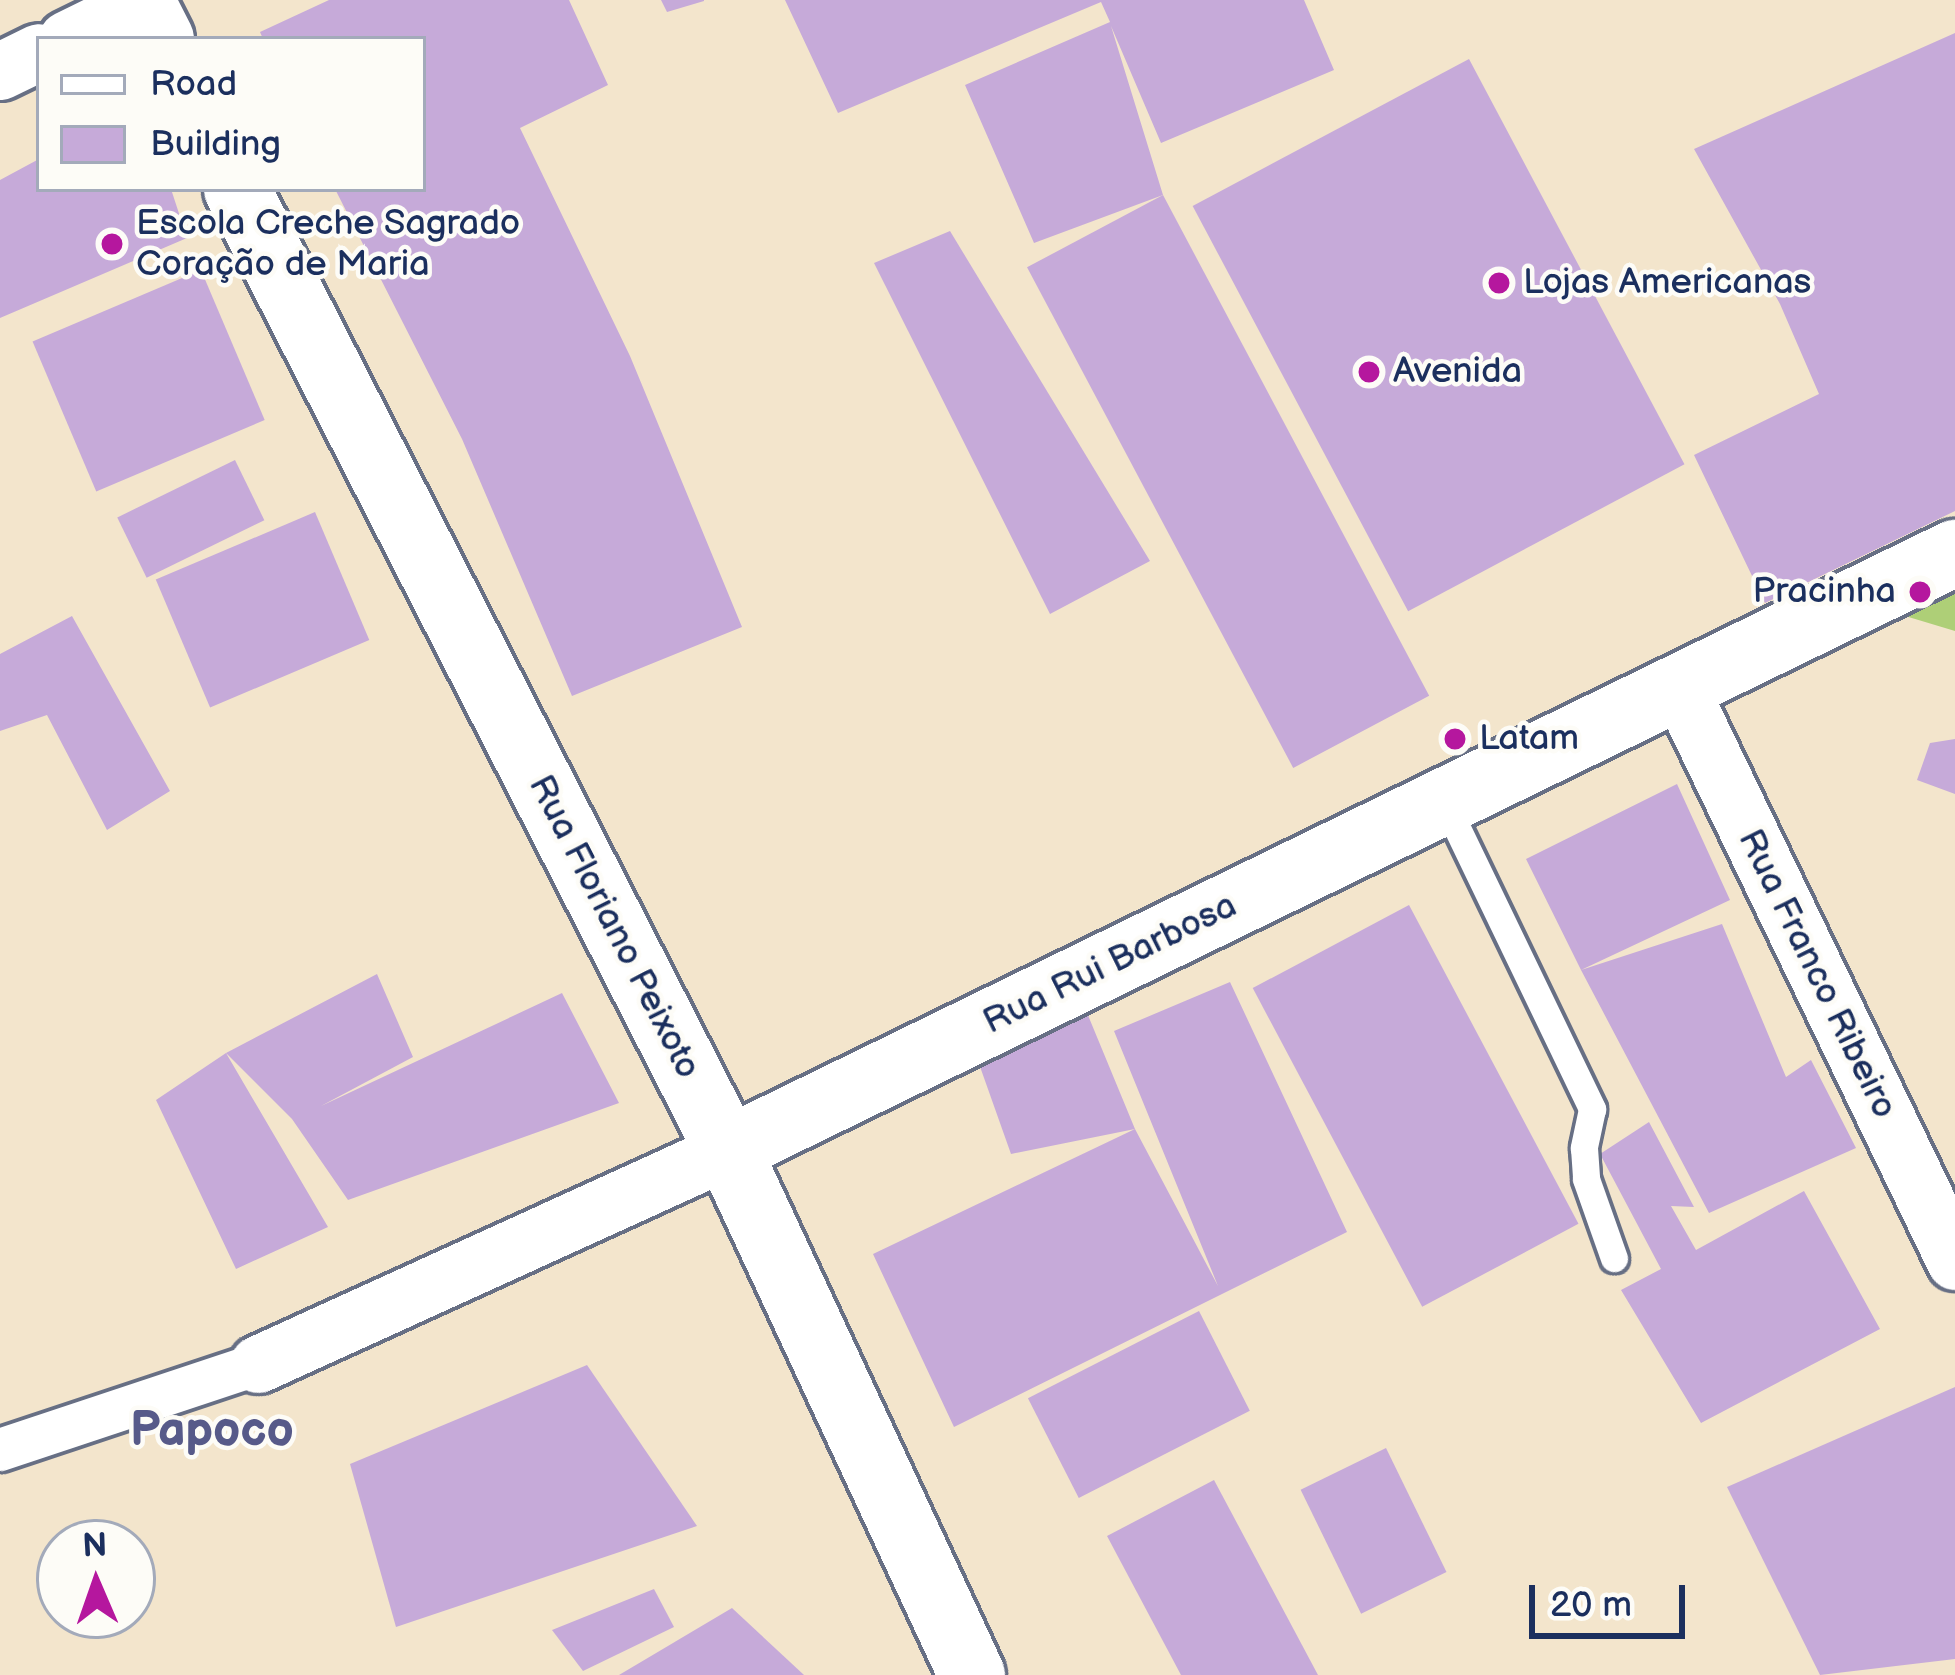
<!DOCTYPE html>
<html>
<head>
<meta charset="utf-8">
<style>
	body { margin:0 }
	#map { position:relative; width:1955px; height:1675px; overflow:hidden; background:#f3e5cc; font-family:"Balsamiq Sans",sans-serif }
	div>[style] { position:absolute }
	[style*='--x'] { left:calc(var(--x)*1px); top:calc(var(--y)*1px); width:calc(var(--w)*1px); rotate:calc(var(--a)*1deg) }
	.green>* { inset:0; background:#aecf77 }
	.building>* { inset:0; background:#c6aad9; transform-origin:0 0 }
	.roads { filter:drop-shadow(3px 0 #676f84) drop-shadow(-3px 0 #676f84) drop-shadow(0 3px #676f84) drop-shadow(0 -3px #676f84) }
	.service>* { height:27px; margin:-13.5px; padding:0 13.5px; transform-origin:13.5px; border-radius:13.5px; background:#fff }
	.pedestrian>* { height:42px; margin:-21px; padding:0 21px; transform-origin:21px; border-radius:21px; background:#fff }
	.minor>* { height:57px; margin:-28.5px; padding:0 28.5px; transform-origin:28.5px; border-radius:28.5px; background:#fff }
	.tertiary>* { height:66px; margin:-33px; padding:0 33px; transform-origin:33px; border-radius:33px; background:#fff }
	.secondary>* { height:66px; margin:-33px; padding:0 33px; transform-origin:33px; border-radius:33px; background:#fff }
	.dots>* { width:33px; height:33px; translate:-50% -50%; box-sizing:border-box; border:6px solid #fdfcf7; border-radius:50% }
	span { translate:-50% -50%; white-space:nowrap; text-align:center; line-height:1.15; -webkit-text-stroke:9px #fdfcf7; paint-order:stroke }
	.poi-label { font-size:36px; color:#1b2f5e }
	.left { translate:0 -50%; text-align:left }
	.right { translate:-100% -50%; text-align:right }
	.street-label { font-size:36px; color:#1b2f5e }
	.district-label { font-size:48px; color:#575a89; font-weight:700 }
	.legend { position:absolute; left:36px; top:36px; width:390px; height:156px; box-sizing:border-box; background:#fdfcf7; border:3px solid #a3aaba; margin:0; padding:15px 21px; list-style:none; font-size:36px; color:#1b2f5e }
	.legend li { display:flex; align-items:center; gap:24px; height:60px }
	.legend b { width:60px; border:3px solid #a3aaba }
	.north { position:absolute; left:36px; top:1519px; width:120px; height:120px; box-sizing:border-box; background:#fdfcf7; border:3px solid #a3aaba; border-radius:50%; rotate:358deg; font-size:33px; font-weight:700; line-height:48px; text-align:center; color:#1b2f5e }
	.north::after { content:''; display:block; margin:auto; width:42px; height:54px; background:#b5179e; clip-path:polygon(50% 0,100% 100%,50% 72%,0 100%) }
	.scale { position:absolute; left:1529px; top:1585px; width:156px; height:54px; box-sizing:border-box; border:6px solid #1b2f5e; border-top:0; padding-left:15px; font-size:36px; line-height:42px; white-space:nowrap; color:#1b2f5e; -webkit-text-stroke:9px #fdfcf7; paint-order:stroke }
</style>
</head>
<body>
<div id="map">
	<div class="green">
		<div style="clip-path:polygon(1955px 560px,1955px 631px,1862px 603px)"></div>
	</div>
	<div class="building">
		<div style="clip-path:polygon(329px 0,569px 0,608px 85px,520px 128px,630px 356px,742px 627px,572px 696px,462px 439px,335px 189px,423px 189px,423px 39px,263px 39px,260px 32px)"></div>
		<div style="clip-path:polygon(661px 0,704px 0,704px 1px,667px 12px)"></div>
		<div style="clip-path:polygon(785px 0,1304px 0,1334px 70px,1161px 143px,1111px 26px,1163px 195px,1034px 243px,965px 85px,1110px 22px,1101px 2px,838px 113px)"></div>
		<div style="clip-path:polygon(1955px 33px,1955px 511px,1765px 603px,1694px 455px,1819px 394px,1780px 304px,1694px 149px)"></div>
		<div style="left:1469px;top:59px;width:459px;height:313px;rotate:62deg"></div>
		<div style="clip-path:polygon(39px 159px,39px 189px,171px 189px,187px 238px,0 318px,0 180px)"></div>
		<div style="left:1163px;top:195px;width:567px;height:154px;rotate:62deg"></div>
		<div style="clip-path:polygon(950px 231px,1150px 561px,1050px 614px,874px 263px)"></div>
		<div style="left:201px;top:270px;width:163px;height:183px;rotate:67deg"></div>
		<div style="left:235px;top:460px;width:67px;height:131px;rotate:64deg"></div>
		<div style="left:315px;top:512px;width:139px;height:173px;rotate:67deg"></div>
		<div style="clip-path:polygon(72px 616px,170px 791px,107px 830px,47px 715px,0 731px,0 654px)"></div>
		<div style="clip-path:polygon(1955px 739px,1955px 794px,1917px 780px,1930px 743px)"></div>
		<div style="clip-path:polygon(1677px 784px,1730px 900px,1581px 970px,1722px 924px,1786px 1077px,1811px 1060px,1856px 1148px,1709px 1213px,1581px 970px,1526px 859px)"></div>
		<div style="left:1409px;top:905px;width:361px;height:177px;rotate:62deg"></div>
		<div style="clip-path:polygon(377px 974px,413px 1057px,321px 1106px,562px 993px,619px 1103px,348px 1200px,292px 1119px,226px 1053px,328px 1227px,236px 1269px,156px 1100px,226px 1053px)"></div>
		<div style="clip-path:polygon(1230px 982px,1347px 1232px,954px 1427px,873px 1254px,1135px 1129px,1011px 1154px,978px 1061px,1085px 1008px,1135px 1129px,1218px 1286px,1114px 1031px)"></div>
		<div style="clip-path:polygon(1649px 1122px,1694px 1207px,1671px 1206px,1696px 1250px,1804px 1191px,1880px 1329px,1701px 1423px,1621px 1290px,1661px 1269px,1600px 1154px)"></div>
		<div style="left:1199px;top:1311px;width:112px;height:192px;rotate:63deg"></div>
		<div style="clip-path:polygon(587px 1365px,697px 1526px,396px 1627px,350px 1464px)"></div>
		<div style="clip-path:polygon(1955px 1387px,1955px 1659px,1820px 1675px,1727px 1487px)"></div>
		<div style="left:1386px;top:1448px;width:138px;height:95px;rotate:64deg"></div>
		<div style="clip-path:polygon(1214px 1480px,1318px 1675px,1181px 1675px,1107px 1536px)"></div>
		<div style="clip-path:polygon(654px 1589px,674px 1627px,583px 1671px,552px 1630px)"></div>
		<div style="clip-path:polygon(732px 1608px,804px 1675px,619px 1675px)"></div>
	</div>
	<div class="roads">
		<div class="service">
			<div style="--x:1444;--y:801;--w:342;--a:64.3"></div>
			<div style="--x:1592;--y:1109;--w:40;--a:102"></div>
			<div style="--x:1584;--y:1148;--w:31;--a:86"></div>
			<div style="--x:1586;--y:1179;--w:84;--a:70.5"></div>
		</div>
		<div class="pedestrian">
			<div style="--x:0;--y:1450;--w:272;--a:-18.4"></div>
		</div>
		<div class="minor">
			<div style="--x:67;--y:39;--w:89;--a:-26"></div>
			<div style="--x:0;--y:71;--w:43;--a:-26"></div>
			<div style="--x:1679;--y:687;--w:637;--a:64.32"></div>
			<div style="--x:258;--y:1364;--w:516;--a:-24.48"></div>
		</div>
		<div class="tertiary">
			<div style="--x:728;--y:1150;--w:1365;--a:-25.95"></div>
		</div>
		<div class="secondary">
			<div style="--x:141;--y:0;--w:44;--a:62.9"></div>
			<div style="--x:237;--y:189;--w:1079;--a:62.94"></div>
			<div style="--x:728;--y:1150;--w:579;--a:65.07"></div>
		</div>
	</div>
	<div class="dots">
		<div style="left:112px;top:244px;background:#b5179e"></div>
		<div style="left:1499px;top:283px;background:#b5179e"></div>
		<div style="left:1369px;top:372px;background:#b5179e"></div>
		<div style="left:1920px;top:592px;background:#b5179e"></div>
		<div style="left:1455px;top:739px;background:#b5179e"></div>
	</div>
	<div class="poi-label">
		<span class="left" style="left:136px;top:244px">Escola Creche Sagrado<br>Coração de Maria</span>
		<span class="left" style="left:1523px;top:283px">Lojas Americanas</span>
		<span class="left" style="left:1393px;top:372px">Avenida</span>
		<span class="right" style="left:1896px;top:592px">Pracinha</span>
		<span class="left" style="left:1479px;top:739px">Latam</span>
	</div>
	<div class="street-label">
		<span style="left:614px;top:927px;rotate:63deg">Rua Floriano Peixoto</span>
		<span style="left:1110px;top:964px;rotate:-26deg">Rua Rui Barbosa</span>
		<span style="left:1817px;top:974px;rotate:64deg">Rua Franco Ribeiro</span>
	</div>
	<div class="district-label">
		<span style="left:212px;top:1431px">Papoco</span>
	</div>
	<ul class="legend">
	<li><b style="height:15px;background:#fff"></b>Road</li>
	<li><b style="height:33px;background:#c6aad9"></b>Building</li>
	</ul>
	<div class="north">N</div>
	<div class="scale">20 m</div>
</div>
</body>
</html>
